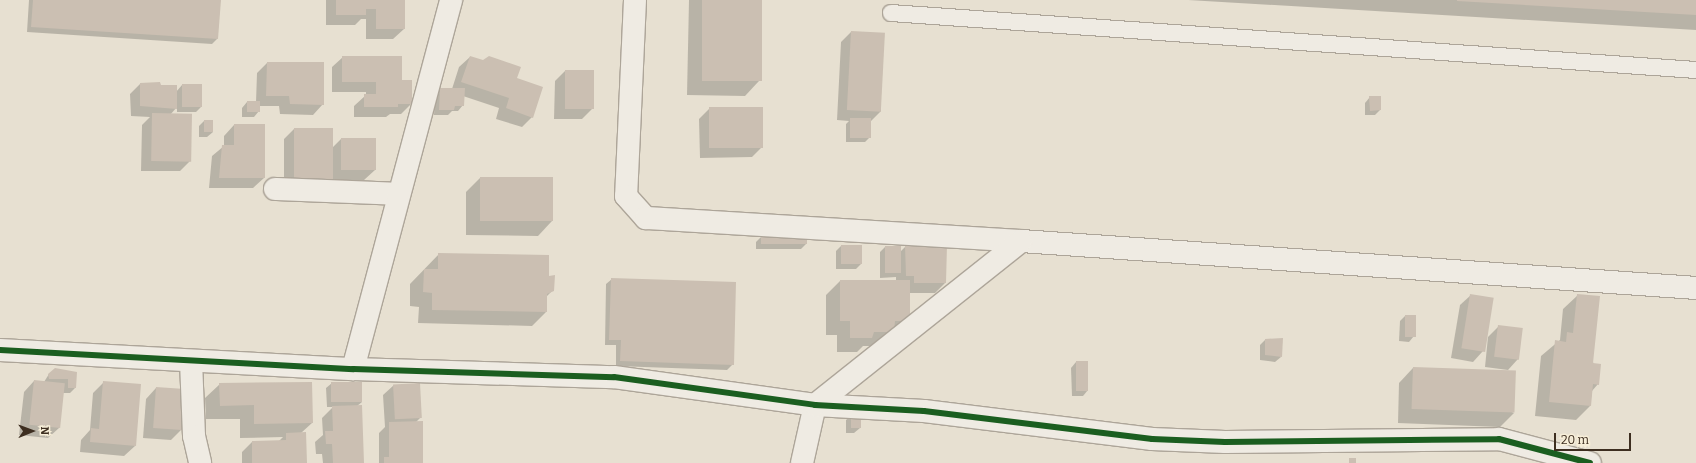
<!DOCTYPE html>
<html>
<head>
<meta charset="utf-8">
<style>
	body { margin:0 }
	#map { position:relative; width:1696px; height:463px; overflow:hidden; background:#e7e0d1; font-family:Bitter,serif }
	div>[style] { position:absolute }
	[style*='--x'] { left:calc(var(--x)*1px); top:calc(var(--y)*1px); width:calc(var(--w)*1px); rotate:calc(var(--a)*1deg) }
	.shadow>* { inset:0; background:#0003 }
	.building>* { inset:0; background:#cbbfb2; transform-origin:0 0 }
	.roads { filter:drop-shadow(1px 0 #ada599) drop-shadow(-1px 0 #ada599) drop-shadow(0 1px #ada599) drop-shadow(0 -1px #ada599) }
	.service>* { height:16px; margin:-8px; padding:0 8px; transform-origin:8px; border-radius:8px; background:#efebe3 }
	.minor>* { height:22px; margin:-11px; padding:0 11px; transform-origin:11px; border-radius:11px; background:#efebe3 }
	.cycleway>* { height:6px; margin:-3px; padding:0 3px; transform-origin:3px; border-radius:3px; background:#1b5e20 }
	span { translate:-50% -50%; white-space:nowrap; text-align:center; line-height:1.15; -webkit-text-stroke:3.5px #f7eed8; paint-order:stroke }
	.north { position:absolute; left:12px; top:411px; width:40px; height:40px; -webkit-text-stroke:3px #f7eed8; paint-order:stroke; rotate:89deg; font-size:11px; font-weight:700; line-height:16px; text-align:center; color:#3d2e20 }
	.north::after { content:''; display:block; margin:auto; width:14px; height:18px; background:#3d2e20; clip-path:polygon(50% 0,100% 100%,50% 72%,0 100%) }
	.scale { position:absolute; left:1554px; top:433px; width:77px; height:18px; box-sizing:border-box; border:2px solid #3d2e20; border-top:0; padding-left:5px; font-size:12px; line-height:14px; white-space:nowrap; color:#3d2e20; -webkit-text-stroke:3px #f7eed8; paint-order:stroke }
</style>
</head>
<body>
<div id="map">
	<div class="shadow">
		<div style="clip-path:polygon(29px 0,220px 0,217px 39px,212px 44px,27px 32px)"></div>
		<div style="clip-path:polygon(326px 0,404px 0,404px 29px,393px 39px,366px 39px,366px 19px,361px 19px,355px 25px,326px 25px)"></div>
		<div style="clip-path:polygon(689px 0,761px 0,759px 81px,745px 96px,687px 95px)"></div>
		<div style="clip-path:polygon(1188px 0,1696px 0,1696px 30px)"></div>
		<div style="clip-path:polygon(851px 32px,881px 111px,870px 122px,870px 137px,865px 142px,846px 142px,846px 124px,849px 121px,837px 120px,841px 42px)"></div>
		<div style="clip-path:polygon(343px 57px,401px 81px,411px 104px,401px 114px,390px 114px,386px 117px,354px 117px,354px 106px,366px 95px,366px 92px,332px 92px,332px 67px)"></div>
		<div style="clip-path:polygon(470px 57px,516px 79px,532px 117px,522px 127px,496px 119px,499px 108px,463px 96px,463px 105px,458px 111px,452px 111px,448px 115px,434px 115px,435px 94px,440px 88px,452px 89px,459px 67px)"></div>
		<div style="clip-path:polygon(267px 63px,323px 104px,313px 115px,280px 114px,279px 106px,259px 106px,259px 111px,254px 117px,242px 117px,242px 108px,247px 102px,256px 102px,257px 73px)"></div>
		<div style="clip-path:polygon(565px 71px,592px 109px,582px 119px,554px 119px,555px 81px)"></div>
		<div style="clip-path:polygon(140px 84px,176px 92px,182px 85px,201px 107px,196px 112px,177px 112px,177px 107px,170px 115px,190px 161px,180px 171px,141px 171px,142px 125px,150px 117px,131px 116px,130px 94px)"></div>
		<div style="clip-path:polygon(1370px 97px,1380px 110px,1375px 115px,1365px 115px,1365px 103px)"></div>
		<div style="clip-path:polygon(710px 108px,763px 146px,752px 157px,700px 158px,699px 119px)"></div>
		<div style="clip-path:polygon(204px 121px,213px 132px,207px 137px,199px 137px,199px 126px)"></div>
		<div style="clip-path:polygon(234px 125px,264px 178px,253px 188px,209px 188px,212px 156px,224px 146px,224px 136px)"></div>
		<div style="clip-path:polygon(294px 129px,332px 148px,341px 139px,375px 170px,364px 180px,332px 180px,284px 190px,284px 139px)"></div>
		<div style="clip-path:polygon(480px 178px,552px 221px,538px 236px,466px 235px,466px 192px)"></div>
		<div style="clip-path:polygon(761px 237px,806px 244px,801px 249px,756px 249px,756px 242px)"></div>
		<div style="clip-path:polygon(841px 246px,861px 246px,861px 264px,856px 269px,836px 269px,836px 251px)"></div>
		<div style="clip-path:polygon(906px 246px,945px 283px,935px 293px,909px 293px,909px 321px,879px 346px,863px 346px,857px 352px,837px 352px,837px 335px,826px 335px,826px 295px,840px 281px,896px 281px,896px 277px,880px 278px,880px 252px,885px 247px,900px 252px)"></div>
		<div style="clip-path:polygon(439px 254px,548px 277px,553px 290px,546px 297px,546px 312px,532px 326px,418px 323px,419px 307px,410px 306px,410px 284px)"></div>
		<div style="clip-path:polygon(612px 279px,733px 364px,727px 370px,616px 366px,616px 345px,605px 345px,606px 284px)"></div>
		<div style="clip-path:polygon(1471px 295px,1483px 351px,1473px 362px,1451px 358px,1460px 305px)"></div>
		<div style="clip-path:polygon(1578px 295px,1598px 384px,1592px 391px,1590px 406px,1576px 420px,1535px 416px,1541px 356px,1560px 340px,1563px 309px)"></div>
		<div style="clip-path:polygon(1405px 316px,1415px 316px,1414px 336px,1409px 342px,1399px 341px,1400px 321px)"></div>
		<div style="clip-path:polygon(1499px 326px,1518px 359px,1508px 370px,1485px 367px,1488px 337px)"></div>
		<div style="clip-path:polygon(1265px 340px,1281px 357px,1275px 362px,1260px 360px,1260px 345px)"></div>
		<div style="clip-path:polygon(1076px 362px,1088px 390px,1083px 396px,1072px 396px,1071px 368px)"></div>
		<div style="clip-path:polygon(1413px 368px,1514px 413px,1500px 427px,1398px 423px,1399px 383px)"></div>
		<div style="clip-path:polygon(76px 373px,75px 388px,70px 393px,63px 393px,59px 428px,48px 438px,19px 435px,24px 392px,34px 381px,44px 382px,49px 374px)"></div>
		<div style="clip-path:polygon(104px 382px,135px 446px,124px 456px,80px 452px,81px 440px,90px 430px,93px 393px)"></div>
		<div style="clip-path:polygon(332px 383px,362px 402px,357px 406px,363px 463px,323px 463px,322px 454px,316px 454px,315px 442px,323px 435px,322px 418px,333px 407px,327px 407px,326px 388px)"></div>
		<div style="clip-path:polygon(220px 384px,312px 423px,301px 433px,306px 463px,242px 463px,242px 452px,252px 442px,279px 441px,283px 437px,240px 438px,240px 419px,206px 419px,205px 398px)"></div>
		<div style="clip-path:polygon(394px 385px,421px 417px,415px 423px,422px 463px,379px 463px,379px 433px,385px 427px,383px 395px)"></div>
		<div style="clip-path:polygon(156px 388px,183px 390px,181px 430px,171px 440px,143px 438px,146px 399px)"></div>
		<div style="clip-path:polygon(852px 415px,860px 428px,854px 433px,846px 433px,846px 420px)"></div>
	</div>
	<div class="building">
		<div style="clip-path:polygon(33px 0,221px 0,218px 39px,31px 27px)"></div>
		<div style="clip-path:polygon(336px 0,405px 0,405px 29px,376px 29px,376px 9px,366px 9px,366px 15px,336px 15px)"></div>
		<div style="left:702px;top:0;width:60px;height:81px"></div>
		<div style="clip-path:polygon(1457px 0,1696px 0,1696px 15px,1457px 1px)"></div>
		<div style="left:851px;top:31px;width:34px;height:79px;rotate:3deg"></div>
		<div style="clip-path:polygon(342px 56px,402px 56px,402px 80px,412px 80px,412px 104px,398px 104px,398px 107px,364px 107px,364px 94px,376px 94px,376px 82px,342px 82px)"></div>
		<div style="clip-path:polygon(470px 56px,483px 60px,489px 56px,521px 67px,517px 78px,543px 87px,533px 118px,506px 108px,509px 98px,461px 82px)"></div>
		<div style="clip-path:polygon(267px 62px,324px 62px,324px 105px,290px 104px,289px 96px,266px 96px)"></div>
		<div style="left:565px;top:70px;width:29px;height:39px"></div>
		<div style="clip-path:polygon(160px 82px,161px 85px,177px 85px,177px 109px,140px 106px,140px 83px)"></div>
		<div style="left:182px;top:84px;width:20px;height:23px"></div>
		<div style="clip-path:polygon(440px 88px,465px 88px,464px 106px,455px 106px,454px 110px,439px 110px)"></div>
		<div style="clip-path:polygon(1369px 96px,1381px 96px,1381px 110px,1370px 111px)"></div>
		<div style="left:247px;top:101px;width:13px;height:11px"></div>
		<div style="left:709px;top:107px;width:54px;height:41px"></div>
		<div style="left:152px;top:113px;width:40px;height:48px;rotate:1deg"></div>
		<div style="left:850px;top:118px;width:21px;height:20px"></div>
		<div style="left:204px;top:120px;width:9px;height:12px"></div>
		<div style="clip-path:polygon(234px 124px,265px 124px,265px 178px,219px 178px,222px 145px,234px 145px)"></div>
		<div style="left:294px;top:128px;width:39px;height:52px"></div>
		<div style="left:341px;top:138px;width:35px;height:32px"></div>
		<div style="left:480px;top:177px;width:73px;height:44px"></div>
		<div style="left:761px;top:236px;width:46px;height:8px"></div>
		<div style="left:841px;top:245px;width:21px;height:19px"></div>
		<div style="clip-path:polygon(905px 245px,947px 245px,946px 283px,914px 283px,914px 276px,906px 276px)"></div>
		<div style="left:885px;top:246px;width:16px;height:27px"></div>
		<div style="clip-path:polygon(438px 253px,549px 255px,549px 276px,555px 275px,554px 291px,547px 294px,547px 312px,432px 310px,432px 293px,423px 292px,424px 269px,438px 269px)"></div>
		<div style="clip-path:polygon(611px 278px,736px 282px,734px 365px,620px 361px,621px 340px,609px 340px)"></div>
		<div style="clip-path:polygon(840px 280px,910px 280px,910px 321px,895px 321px,894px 332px,874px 332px,872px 338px,850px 338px,850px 321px,840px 321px)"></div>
		<div style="left:1470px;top:294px;width:24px;height:55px;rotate:9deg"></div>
		<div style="clip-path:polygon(1577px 294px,1600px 296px,1593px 363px,1601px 364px,1599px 385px,1593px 384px,1591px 406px,1549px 402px,1555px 340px,1566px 342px,1567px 332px,1573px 333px)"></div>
		<div style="left:1405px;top:315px;width:11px;height:22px"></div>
		<div style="left:1498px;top:325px;width:25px;height:32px;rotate:7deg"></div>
		<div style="clip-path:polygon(1283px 338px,1282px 357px,1265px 355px,1265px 339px)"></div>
		<div style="left:1076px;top:361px;width:12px;height:30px"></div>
		<div style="left:1413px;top:367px;width:103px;height:42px;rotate:2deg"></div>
		<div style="clip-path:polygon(55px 368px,77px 372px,76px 388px,68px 388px,68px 379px,49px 379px,48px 374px)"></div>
		<div style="left:34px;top:380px;width:31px;height:45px;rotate:6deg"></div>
		<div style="clip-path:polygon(103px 381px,141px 384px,136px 446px,90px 442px,91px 428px,99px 429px)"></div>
		<div style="clip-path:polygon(312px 382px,313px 423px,254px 424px,254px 405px,220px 406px,219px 383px)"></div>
		<div style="left:331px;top:382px;width:31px;height:20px"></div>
		<div style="left:420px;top:383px;width:35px;height:27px;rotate:87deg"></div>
		<div style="left:156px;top:387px;width:29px;height:41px;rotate:4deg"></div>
		<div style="clip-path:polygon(362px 405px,364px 463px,333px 463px,332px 444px,326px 444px,325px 431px,333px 431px,332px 406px)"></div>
		<div style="left:851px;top:414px;width:10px;height:14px"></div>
		<div style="clip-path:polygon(423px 421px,423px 463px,384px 463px,384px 457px,389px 457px,389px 422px)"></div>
		<div style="clip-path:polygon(306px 432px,307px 463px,252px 463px,252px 441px,286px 440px,286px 433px)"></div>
		<div style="left:1349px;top:458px;width:7px;height:5px"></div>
	</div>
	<div class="roads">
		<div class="service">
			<div style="--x:891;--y:13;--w:807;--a:4.05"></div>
		</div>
		<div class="minor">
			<div style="--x:635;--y:0;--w:196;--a:92.6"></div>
			<div style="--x:626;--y:196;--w:30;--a:48"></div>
			<div style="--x:646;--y:218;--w:376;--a:3.5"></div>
			<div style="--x:1021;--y:241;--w:677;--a:3.98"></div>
			<div style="--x:275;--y:189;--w:122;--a:2.3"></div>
			<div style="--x:0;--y:350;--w:354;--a:3.1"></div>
			<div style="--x:353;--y:369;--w:261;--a:1.8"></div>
			<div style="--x:614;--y:377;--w:203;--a:7.9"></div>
			<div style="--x:815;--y:405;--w:109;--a:3.2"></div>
			<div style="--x:924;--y:411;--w:230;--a:7"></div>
			<div style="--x:1152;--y:439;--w:73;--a:2.4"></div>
			<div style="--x:1225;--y:442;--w:274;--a:-0.6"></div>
			<div style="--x:1499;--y:439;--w:94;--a:14.8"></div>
			<div style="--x:191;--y:361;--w:75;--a:87.7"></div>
			<div style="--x:194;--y:436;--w:28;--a:77"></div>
			<div style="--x:353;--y:369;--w:382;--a:-75.1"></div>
			<div style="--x:802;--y:463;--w:59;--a:-77.4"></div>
			<div style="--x:815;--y:405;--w:263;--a:-38.5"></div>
		</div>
	</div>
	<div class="cycleway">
		<div style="--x:0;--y:350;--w:354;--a:3.1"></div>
		<div style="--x:353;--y:369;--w:261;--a:1.8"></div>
		<div style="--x:614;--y:377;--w:203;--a:7.9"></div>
		<div style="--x:815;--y:405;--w:109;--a:3.2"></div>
		<div style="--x:924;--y:411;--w:230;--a:7"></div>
		<div style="--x:1152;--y:439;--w:73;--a:2.4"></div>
		<div style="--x:1225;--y:442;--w:274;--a:-0.6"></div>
		<div style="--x:1499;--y:439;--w:94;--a:14.8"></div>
	</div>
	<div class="north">N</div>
	<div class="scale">20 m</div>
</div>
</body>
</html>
